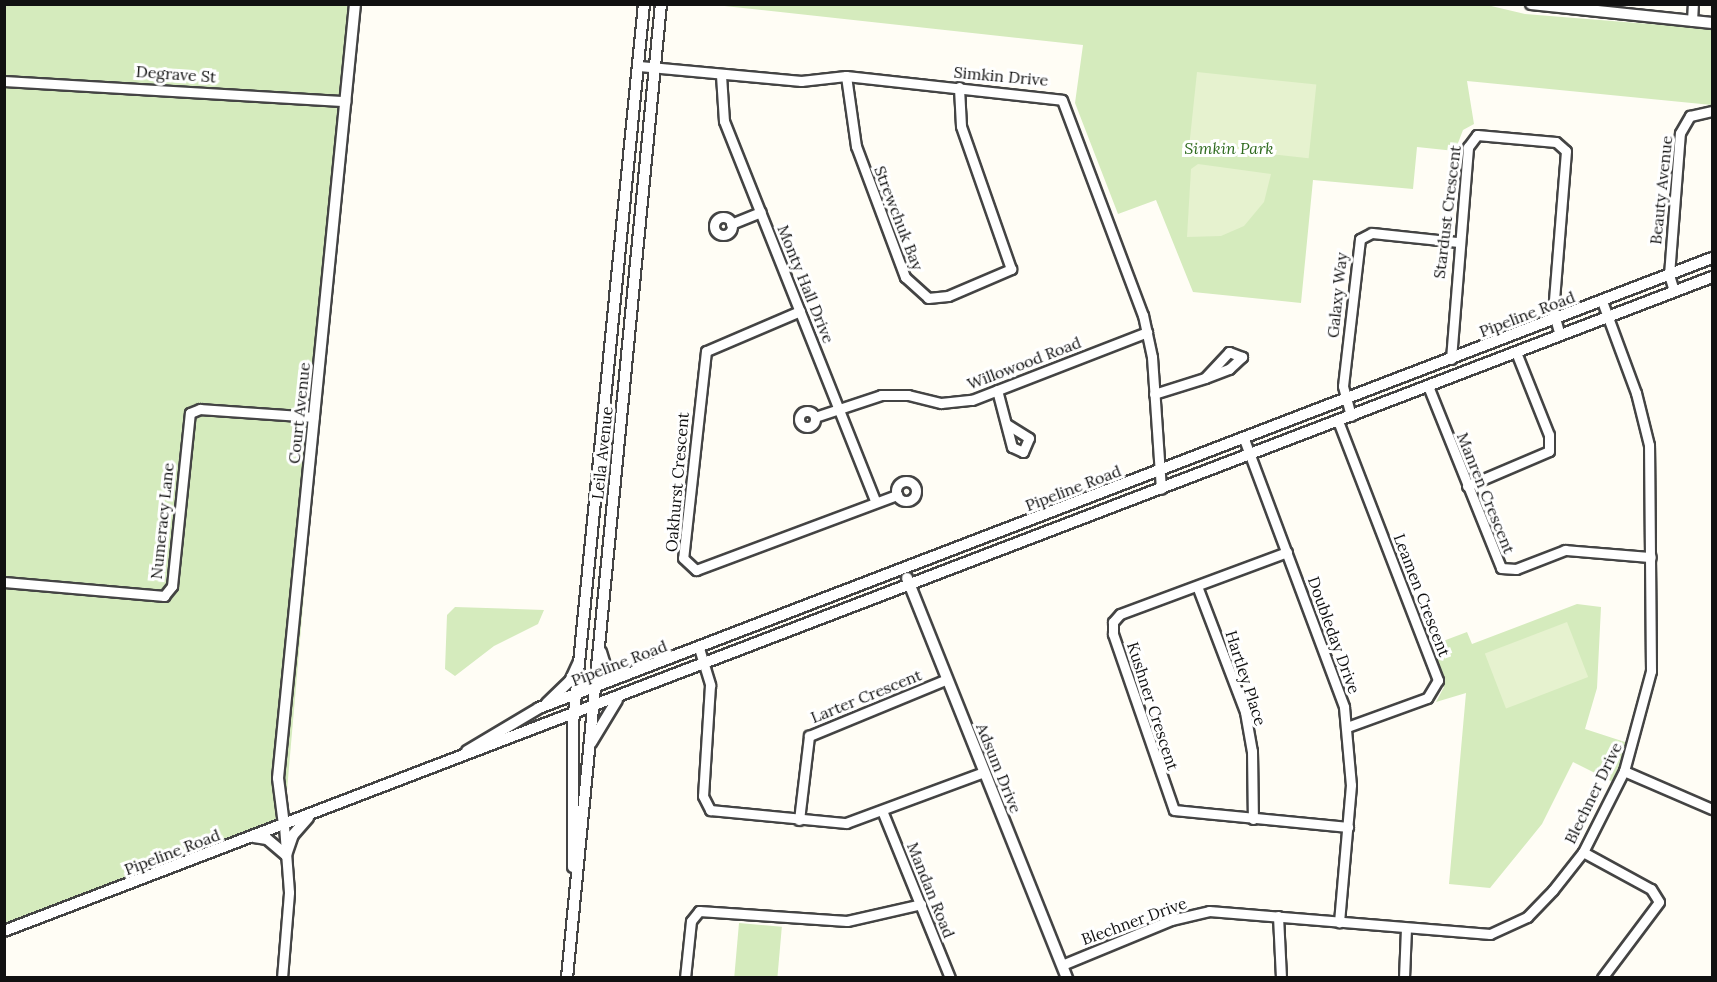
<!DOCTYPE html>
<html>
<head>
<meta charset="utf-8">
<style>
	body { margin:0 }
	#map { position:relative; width:1717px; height:982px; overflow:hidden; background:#fffdf5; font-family:Lora,serif }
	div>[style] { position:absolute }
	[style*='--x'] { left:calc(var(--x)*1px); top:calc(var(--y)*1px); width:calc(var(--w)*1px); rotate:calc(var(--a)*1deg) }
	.green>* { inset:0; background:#d5ebbd; transform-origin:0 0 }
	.pitch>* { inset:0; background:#e6f2cf; transform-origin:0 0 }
	.roads { filter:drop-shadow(2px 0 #444) drop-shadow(-2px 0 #444) drop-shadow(0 2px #444) drop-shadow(0 -2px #444) }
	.minor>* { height:9px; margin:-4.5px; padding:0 4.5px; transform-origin:4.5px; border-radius:4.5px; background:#fff }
	.minor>.ring { margin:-4.5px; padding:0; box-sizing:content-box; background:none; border:9px solid #fff; border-radius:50% }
	.tertiary>* { height:10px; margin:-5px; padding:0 5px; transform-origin:5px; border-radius:5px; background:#fff }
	span { translate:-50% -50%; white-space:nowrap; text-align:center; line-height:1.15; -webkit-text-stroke:6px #fff; paint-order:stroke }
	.street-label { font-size:16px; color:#111 }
	.park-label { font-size:16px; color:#2f6b1f; font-style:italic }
	.frame { position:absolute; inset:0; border:6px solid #111; pointer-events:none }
</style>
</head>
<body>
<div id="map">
	<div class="green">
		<div style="clip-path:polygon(5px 5px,355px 5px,284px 825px,5px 932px)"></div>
		<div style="clip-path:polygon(715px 5px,1487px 5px,1525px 14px,1712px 29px,1712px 105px,1467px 81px,1474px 124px,1463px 130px,1455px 151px,1417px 147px,1413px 189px,1313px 180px,1301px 303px,1193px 292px,1156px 200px,1118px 214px,1075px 103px,1083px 45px)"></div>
		<div style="clip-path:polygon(1577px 604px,1601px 607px,1597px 688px,1585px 729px,1628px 743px,1613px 782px,1573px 762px,1542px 824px,1490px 888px,1449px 884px,1466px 693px,1436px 702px,1444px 687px,1430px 646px,1467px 632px,1472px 644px)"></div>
		<div style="clip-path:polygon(455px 607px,544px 610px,538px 624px,494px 646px,455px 676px,445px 669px,447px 615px)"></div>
		<div style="left:739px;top:923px;width:43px;height:54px;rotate:5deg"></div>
	</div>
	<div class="pitch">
		<div style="left:1197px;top:72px;width:120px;height:74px;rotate:6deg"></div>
		<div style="clip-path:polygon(1198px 164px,1271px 174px,1264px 202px,1244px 226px,1221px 236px,1187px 237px,1191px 169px)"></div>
		<div style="left:1567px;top:622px;width:59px;height:88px;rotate:69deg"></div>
	</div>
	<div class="roads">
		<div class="minor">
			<div style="--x:1692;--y:21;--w:17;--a:-87"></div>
			<div style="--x:639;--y:66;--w:163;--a:5.3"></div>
			<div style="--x:801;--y:81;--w:45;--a:-6.3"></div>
			<div style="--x:846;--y:76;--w:217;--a:6.3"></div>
			<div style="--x:1062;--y:100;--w:230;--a:69.4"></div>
			<div style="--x:1143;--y:315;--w:43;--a:77.9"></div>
			<div style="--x:1152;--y:357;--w:132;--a:86.1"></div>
			<div style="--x:721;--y:75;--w:46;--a:86.3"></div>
			<div style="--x:724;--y:121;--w:410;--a:68.3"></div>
			<div style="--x:846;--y:76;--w:71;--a:81.9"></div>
			<div style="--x:856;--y:146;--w:140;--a:69.5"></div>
			<div style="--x:905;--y:277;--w:31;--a:42"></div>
			<div style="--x:928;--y:298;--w:20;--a:-6"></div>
			<div style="--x:948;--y:296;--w:69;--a:-23.2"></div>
			<div style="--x:1011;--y:269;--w:151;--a:-109.3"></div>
			<div style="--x:961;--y:126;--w:39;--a:-93"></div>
			<div style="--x:4;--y:81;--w:342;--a:3.4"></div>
			<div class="ring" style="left:714px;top:217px;width:9px;height:9px"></div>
			<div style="--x:731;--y:224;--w:32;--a:-22"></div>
			<div style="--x:1674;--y:291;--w:17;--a:-107"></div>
			<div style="--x:1669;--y:275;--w:142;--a:-85.6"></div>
			<div style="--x:1680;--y:133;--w:20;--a:-60"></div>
			<div style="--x:1690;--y:116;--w:23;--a:-13"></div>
			<div style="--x:800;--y:311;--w:102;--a:156.9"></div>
			<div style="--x:706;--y:351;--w:208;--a:96.3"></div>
			<div style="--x:683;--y:558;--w:18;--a:43"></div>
			<div style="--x:696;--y:570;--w:215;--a:-20.5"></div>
			<div style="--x:1451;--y:359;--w:213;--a:-85.4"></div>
			<div style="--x:1468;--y:147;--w:15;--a:-53"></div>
			<div style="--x:1477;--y:135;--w:79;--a:5.1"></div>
			<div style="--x:1556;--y:142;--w:13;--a:42"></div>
			<div style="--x:1566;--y:151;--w:161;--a:94.6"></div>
			<div style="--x:1553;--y:311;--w:25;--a:74"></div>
			<div style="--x:1428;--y:386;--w:196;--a:68.1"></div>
			<div style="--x:1501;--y:568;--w:15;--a:4"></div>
			<div style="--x:1516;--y:569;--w:53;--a:-21.2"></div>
			<div style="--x:1565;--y:550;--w:86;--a:4.7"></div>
			<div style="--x:997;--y:390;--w:59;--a:75.3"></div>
			<div style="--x:1012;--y:447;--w:12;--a:24"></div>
			<div style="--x:1023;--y:452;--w:15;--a:-67"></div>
			<div style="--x:1029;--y:438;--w:26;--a:-148"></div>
			<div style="--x:1154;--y:394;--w:53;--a:-17.4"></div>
			<div style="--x:1205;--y:378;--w:26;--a:-21"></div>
			<div style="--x:1229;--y:369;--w:18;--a:-43"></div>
			<div style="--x:1242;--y:357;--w:14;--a:-159"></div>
			<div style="--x:1229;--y:352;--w:35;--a:133"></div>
			<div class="ring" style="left:799px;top:411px;width:7px;height:7px"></div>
			<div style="--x:1351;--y:416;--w:31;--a:-105"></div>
			<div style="--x:1343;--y:386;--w:148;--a:-83.4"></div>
			<div style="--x:1360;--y:239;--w:13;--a:-27"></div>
			<div style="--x:1372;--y:233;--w:85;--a:6"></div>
			<div style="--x:815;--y:417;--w:70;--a:-18.4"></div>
			<div style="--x:881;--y:395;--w:27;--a:0"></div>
			<div style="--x:908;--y:395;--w:34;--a:14"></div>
			<div style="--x:941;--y:403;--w:31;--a:-6"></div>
			<div style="--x:972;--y:400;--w:188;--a:-21.2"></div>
			<div style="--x:1338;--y:421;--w:278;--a:68.9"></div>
			<div style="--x:1438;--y:680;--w:21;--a:121"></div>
			<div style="--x:1427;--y:698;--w:85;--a:160.1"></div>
			<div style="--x:1244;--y:439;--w:286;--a:69.5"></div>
			<div style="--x:1344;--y:707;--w:78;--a:84.9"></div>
			<div style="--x:1351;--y:785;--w:138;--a:95"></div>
			<div class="ring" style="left:896px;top:481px;width:11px;height:11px"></div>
			<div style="--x:1467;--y:486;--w:89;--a:-23.1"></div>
			<div style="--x:1549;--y:451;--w:16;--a:-90"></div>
			<div style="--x:1549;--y:435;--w:89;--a:-111.7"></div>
			<div style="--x:1287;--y:552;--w:178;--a:159.6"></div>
			<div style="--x:1120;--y:614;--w:11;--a:131"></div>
			<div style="--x:1113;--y:622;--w:12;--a:90"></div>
			<div style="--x:1113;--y:634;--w:186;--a:70.9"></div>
			<div style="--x:1174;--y:810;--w:175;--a:5.6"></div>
			<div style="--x:4;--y:582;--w:161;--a:5"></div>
			<div style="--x:164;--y:596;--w:13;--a:-51"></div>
			<div style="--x:172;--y:586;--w:174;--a:-84.1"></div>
			<div style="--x:190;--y:413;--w:11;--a:-22"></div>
			<div style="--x:200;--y:409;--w:114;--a:4"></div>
			<div style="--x:1197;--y:586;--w:135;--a:69.1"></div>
			<div style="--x:1245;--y:712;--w:40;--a:80"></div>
			<div style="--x:1252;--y:751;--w:68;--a:89.2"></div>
			<div style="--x:699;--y:648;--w:39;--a:73"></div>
			<div style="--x:710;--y:685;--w:111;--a:93.6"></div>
			<div style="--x:703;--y:796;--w:16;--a:63"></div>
			<div style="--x:710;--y:810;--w:137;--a:5.5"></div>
			<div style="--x:846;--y:823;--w:147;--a:-20.3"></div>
			<div style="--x:1624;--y:771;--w:96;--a:23.4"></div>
			<div style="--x:883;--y:813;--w:178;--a:67.9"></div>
			<div style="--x:799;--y:820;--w:85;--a:-83.2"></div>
			<div style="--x:809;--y:736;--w:149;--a:-22.4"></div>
			<div style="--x:1583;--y:852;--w:77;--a:28.6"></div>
			<div style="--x:1651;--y:889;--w:15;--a:58"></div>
			<div style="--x:1659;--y:902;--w:95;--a:126.9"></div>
			<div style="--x:1278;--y:916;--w:62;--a:87.2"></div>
			<div style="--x:1062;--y:965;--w:118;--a:-22.4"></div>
			<div style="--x:1171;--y:920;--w:39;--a:-13"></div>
			<div style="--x:1209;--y:911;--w:282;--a:4.7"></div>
			<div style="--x:1490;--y:934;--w:41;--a:-24.7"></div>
			<div style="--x:1527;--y:917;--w:37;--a:-46"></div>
			<div style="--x:1553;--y:890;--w:48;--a:-51.7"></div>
			<div style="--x:1583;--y:852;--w:91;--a:-63.2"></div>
			<div style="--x:1624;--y:771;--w:104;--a:-74.9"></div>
			<div style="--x:1651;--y:671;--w:226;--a:-90.5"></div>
			<div style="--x:1649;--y:445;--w:54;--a:-104"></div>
			<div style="--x:1636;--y:393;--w:98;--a:-110.3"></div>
			<div style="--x:282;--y:978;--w:86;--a:-85.3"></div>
			<div style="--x:289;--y:892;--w:67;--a:-94.3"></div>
			<div style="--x:685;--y:978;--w:57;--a:-84"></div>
			<div style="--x:691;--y:921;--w:13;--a:-51"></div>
			<div style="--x:699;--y:911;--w:148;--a:3.9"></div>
			<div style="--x:847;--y:921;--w:76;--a:-12.9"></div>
			<div style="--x:1404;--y:978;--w:50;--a:-87.7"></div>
		</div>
		<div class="tertiary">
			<div style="--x:1531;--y:4;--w:182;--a:6"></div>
			<div style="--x:907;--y:578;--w:431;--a:68.2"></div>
			<div style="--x:601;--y:652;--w:17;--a:73"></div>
			<div style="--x:606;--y:668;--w:21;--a:19"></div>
			<div style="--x:547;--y:703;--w:32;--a:-44"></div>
			<div style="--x:570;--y:681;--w:21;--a:-65"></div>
			<div style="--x:591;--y:743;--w:50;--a:-58.8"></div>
			<div style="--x:467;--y:751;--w:84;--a:-30.8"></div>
			<div style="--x:539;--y:708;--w:1256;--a:-20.99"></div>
			<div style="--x:284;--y:825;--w:47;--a:-97.3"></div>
			<div style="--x:278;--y:778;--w:778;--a:-84.32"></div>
			<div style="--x:254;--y:837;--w:13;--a:9"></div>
			<div style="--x:267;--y:839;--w:25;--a:40"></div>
			<div style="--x:286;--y:855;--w:21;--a:-71"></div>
			<div style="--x:293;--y:835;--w:23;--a:-49"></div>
			<div style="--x:573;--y:867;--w:143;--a:-90"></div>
			<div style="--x:573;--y:724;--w:723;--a:-84.37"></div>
			<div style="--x:4;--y:931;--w:1829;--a:-20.95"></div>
			<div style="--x:567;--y:978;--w:979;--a:-84.49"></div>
		</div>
	</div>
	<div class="street-label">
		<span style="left:176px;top:74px;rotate:4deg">Degrave St</span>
		<span style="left:1001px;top:76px;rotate:5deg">Simkin Drive</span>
		<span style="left:1661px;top:190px;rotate:-84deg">Beauty Avenue</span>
		<span style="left:1447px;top:212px;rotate:-83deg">Stardust Crescent</span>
		<span style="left:899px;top:218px;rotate:69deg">Strewchuk Bay</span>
		<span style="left:806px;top:284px;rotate:68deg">Monty Hall Drive</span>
		<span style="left:1337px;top:295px;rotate:-84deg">Galaxy Way</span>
		<span style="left:1527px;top:314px;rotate:-21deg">Pipeline Road</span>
		<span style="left:1024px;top:363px;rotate:-21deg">Willowood Road</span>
		<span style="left:299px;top:413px;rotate:-84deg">Court Avenue</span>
		<span style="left:602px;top:453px;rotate:-84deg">Leila Avenue</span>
		<span style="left:677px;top:482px;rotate:-85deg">Oakhurst Crescent</span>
		<span style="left:1073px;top:488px;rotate:-21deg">Pipeline Road</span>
		<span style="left:1486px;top:493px;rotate:68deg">Manren Crescent</span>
		<span style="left:162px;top:521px;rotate:-84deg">Numeracy Lane</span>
		<span style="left:1422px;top:595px;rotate:69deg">Leamen Crescent</span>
		<span style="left:1334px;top:635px;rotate:70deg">Doubleday Drive</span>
		<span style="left:619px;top:663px;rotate:-21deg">Pipeline Road</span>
		<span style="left:1246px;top:678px;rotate:72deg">Hartley Place</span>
		<span style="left:866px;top:696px;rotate:-22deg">Larter Crescent</span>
		<span style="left:1153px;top:706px;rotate:72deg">Kushner Crescent</span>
		<span style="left:999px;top:768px;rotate:68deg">Adsum Drive</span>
		<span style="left:1593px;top:793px;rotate:-64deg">Blechner Drive</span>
		<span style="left:172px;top:852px;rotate:-21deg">Pipeline Road</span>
		<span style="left:931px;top:890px;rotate:68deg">Mandan Road</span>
		<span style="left:1134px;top:921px;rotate:-20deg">Blechner Drive</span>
	</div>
	<div class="park-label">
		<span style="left:1229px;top:148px">Simkin Park</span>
	</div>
	<div class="frame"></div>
</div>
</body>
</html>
